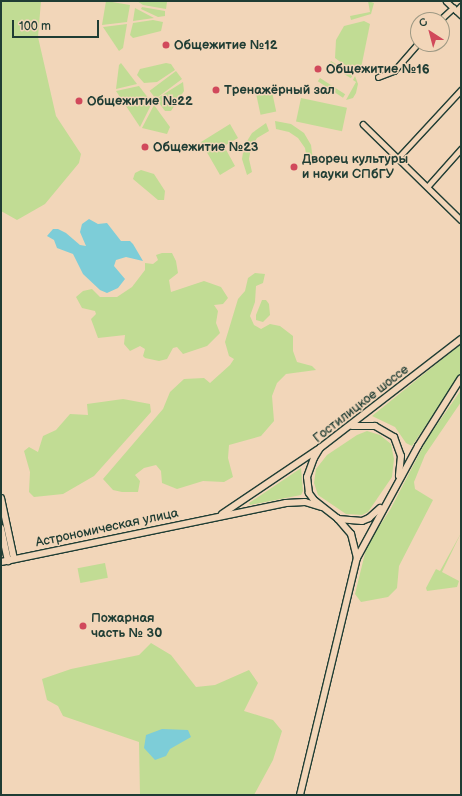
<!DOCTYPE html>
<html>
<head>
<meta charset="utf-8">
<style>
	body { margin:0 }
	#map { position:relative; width:462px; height:796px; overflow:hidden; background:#f2d6b9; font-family:"Balsamiq Sans",sans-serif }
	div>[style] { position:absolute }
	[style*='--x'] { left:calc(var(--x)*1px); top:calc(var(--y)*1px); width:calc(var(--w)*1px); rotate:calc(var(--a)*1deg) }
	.green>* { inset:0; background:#c1dc94; transform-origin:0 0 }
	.water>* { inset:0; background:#7dcdd8 }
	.roads { filter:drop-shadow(1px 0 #1f3d34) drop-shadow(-1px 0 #1f3d34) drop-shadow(0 1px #1f3d34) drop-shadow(0 -1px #1f3d34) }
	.street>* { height:4.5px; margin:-2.25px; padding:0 2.25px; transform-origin:2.25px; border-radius:2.25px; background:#f2d6b9 }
	.secondary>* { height:6px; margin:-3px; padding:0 3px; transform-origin:3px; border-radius:3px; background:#f2d6b9 }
	.dots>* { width:11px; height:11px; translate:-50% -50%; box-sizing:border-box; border:2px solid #f2d6b9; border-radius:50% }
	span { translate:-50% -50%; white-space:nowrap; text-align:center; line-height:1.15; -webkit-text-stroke:3px #f2d6b9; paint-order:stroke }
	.poi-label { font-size:13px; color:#1f3d34; font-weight:700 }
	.left { translate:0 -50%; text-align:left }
	.street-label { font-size:13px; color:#1f3d34 }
	.frame { position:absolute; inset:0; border:2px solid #1f3d34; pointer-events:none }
	.north { position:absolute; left:410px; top:12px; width:40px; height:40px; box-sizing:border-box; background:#f2d6b9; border:1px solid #9e9984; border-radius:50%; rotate:324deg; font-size:11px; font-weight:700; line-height:16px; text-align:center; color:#1f3d34 }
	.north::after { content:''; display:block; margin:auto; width:14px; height:18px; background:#d1495b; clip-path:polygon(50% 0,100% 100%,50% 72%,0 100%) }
	.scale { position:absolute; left:12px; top:20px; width:87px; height:18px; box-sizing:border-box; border:2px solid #1f3d34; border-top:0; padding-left:5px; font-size:12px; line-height:14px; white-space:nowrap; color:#1f3d34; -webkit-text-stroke:3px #f2d6b9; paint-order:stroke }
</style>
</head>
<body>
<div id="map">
	<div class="green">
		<div style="clip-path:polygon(1px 1px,41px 1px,38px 37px,56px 116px,81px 154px,79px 163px,45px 204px,17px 220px,1px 211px)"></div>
		<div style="clip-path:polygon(106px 1px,130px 5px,127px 22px,102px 25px)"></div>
		<div style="clip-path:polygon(137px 1px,167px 1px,167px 2px,166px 9px,143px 5px)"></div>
		<div style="clip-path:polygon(368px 1px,374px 3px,371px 14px,351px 20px,350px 16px,370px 12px)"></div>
		<div style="clip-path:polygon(142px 7px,165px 11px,165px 16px,158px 17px,141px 9px)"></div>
		<div style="clip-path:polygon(135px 8px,154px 18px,133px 21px)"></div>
		<div style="clip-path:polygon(153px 20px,163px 22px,161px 31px,133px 38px,130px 35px,133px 23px)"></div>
		<div style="clip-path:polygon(364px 21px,370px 24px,360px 73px,354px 72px,335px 58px,336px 40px,344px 26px)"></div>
		<div style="clip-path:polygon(127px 24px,123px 48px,119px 51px,103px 27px)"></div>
		<div style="left:331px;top:61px;width:26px;height:4px;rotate:32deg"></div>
		<div style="clip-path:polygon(121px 63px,137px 84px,116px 89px,119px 65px)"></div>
		<div style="clip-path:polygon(166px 63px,171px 64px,175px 70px,157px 82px,144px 83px,137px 75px,140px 69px)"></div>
		<div style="left:176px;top:71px;width:10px;height:33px;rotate:53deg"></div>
		<div style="clip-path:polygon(355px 76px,358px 84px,356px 93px,353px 98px,346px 100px,356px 82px,353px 80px)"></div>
		<div style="left:320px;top:78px;width:30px;height:4px;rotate:33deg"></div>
		<div style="clip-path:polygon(183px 82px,184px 91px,171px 111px,165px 111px,156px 99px)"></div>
		<div style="clip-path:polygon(139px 86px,152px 103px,140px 127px,116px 91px)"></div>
		<div style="left:271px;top:87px;width:25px;height:16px;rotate:78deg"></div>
		<div style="left:301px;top:98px;width:47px;height:24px;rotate:12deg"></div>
		<div style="clip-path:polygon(154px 105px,170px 127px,167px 134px,142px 128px)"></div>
		<div style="clip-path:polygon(275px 121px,291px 124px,304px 133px,311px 145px,313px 160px,307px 160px,305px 148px,298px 138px,289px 132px,276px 129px)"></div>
		<div style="clip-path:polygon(266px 123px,269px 131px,257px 138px,251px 148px,249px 159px,252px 172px,247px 175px,242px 159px,244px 146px,252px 133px)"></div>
		<div style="clip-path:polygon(230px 124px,238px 138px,224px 146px,235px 166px,220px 175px,201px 142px)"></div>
		<div style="clip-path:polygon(141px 170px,154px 174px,165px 191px,164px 200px,158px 200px,133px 179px,135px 173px)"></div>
		<div style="clip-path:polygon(162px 253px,172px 253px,176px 261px,178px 273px,169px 280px,171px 292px,204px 281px,221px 287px,228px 298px,223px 304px,214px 305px,218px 311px,216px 323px,220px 333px,207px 346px,183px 354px,177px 347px,173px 348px,167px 359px,159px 361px,145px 358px,143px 356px,145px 349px,140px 346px,130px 351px,124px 344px,125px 335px,98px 338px,91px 319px,96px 314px,95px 311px,82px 308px,76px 297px,83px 291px,92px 289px,100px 297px,117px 297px,132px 287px,145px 270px,145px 263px,153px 264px,158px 260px,156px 255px)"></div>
		<div style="clip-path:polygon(255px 273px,265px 274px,263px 283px,256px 286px,255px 302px,250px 316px,254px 325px,261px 329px,270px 324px,280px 326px,293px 336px,293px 351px,297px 362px,312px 366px,316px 370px,286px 374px,277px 383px,272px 396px,274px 421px,261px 436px,229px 445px,228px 458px,233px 477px,224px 482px,203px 481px,177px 489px,162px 483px,161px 471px,156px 465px,144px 468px,135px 475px,140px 481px,138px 492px,122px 492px,113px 490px,103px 479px,163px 409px,170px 392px,184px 379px,204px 378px,210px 383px,230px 365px,234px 359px,229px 356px,225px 342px,238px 299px,245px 291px,248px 278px)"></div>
		<div style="clip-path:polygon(262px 300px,266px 300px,269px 304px,270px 315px,263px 322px,256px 320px,256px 315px)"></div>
		<div style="clip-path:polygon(461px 344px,461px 373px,412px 446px,406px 443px,395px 427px,372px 416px)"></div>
		<div style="clip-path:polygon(461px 390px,461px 402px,425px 455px,414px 482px,415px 489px,433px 500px,399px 566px,397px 588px,388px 597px,361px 602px,355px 594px,367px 545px,390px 510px,427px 439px)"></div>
		<div style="clip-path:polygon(123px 399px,150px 404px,151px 412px,94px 476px,63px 494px,34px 497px,29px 492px,30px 472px,24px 451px,29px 447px,38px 452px,43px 436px,56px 430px,70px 414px,88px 415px,87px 404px)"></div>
		<div style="clip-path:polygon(367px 431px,380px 435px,391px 444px,394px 459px,392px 477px,368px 512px,362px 515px,346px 514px,318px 495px,314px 483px,316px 469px,327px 455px,357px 435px)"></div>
		<div style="clip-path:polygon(301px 468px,303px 491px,301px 495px,250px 505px,249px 503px)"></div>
		<div style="clip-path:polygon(461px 533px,442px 572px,459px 581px,457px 587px,427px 591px,426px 588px,436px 569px,440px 571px)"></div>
		<div style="left:105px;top:563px;width:15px;height:28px;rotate:79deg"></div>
		<div style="clip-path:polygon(151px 643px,171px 655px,196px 687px,215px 685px,249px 670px,258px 683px,244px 711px,273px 720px,282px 731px,273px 760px,254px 795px,140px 795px,139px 742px,63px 716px,58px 706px,47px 700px,42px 679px,71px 669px,139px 655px)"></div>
	</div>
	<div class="water">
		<div style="clip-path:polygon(89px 219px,98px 224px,107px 223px,121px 241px,130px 241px,133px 244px,143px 261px,126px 257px,116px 260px,114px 266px,125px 279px,118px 288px,107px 293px,100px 290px,83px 274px,73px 254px,57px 248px,54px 240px,47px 236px,53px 229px,58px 229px,66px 233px,80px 245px,86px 246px,80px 232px,82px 224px)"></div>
		<div style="clip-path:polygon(162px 729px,188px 730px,191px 737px,170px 749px,166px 756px,155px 760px,144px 748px,146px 735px)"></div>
	</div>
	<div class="roads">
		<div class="street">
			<div style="--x:446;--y:1;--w:21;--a:43"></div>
			<div style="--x:456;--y:11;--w:7;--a:-45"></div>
			<div style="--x:440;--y:20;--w:18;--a:-43"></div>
			<div style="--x:378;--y:77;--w:17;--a:-21"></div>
			<div style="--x:394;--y:71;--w:37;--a:-49"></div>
			<div style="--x:363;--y:124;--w:137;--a:44.4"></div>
			<div style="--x:398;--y:158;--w:93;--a:-47.2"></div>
			<div style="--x:428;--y:186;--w:50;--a:-48.3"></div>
		</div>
		<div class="secondary">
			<div style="--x:352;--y:426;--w:23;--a:0"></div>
			<div style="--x:375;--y:426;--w:22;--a:30"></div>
			<div style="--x:394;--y:437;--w:20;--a:70"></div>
			<div style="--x:401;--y:456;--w:20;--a:96"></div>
			<div style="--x:1;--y:498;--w:62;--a:78"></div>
			<div style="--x:222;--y:514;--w:115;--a:-34"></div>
			<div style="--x:338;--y:519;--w:24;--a:5"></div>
			<div style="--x:362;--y:521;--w:8;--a:-23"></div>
			<div style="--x:369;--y:518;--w:15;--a:-42"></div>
			<div style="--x:1;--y:528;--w:34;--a:78"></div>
			<div style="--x:357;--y:558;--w:25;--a:-104"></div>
			<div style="--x:351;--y:534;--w:21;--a:-131"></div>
			<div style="--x:337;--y:518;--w:29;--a:-142"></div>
			<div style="--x:314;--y:500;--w:9;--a:-126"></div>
			<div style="--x:309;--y:493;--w:16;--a:-97"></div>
			<div style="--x:307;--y:477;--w:20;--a:-70"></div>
			<div style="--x:314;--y:458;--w:12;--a:-59"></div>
			<div style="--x:320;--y:448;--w:178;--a:-37.7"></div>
			<div style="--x:1;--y:562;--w:291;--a:-11.7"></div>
			<div style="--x:286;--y:503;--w:19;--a:-3"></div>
			<div style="--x:305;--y:502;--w:17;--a:17"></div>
			<div style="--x:300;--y:795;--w:244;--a:-76.5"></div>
			<div style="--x:357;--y:558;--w:128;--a:-61.4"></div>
			<div style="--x:418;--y:446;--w:80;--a:-57.7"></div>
		</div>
	</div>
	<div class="dots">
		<div style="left:166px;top:45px;background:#d1495b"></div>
		<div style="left:318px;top:69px;background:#d1495b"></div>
		<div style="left:216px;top:90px;background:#d1495b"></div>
		<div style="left:79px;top:101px;background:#d1495b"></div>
		<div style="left:145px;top:147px;background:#d1495b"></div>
		<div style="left:294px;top:167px;background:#d1495b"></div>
		<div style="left:83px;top:626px;background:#d1495b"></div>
	</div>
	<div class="poi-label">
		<span class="left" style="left:174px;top:45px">Общежитие №12</span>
		<span class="left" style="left:326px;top:69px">Общежитие №16</span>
		<span class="left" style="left:224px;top:90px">Тренажёрный зал</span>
		<span class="left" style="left:87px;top:101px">Общежитие №22</span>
		<span class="left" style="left:153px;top:147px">Общежитие №23</span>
		<span class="left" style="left:302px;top:167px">Дворец культуры<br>и науки СПбГУ</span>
		<span class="left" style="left:91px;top:626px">Пожарная<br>часть № 30</span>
	</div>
	<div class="street-label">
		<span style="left:361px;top:404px;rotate:-38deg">Гостилицкое шоссе</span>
		<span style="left:107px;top:528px;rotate:-12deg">Астрономическая улица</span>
	</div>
	<div class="frame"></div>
	<div class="north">С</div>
	<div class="scale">100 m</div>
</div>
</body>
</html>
